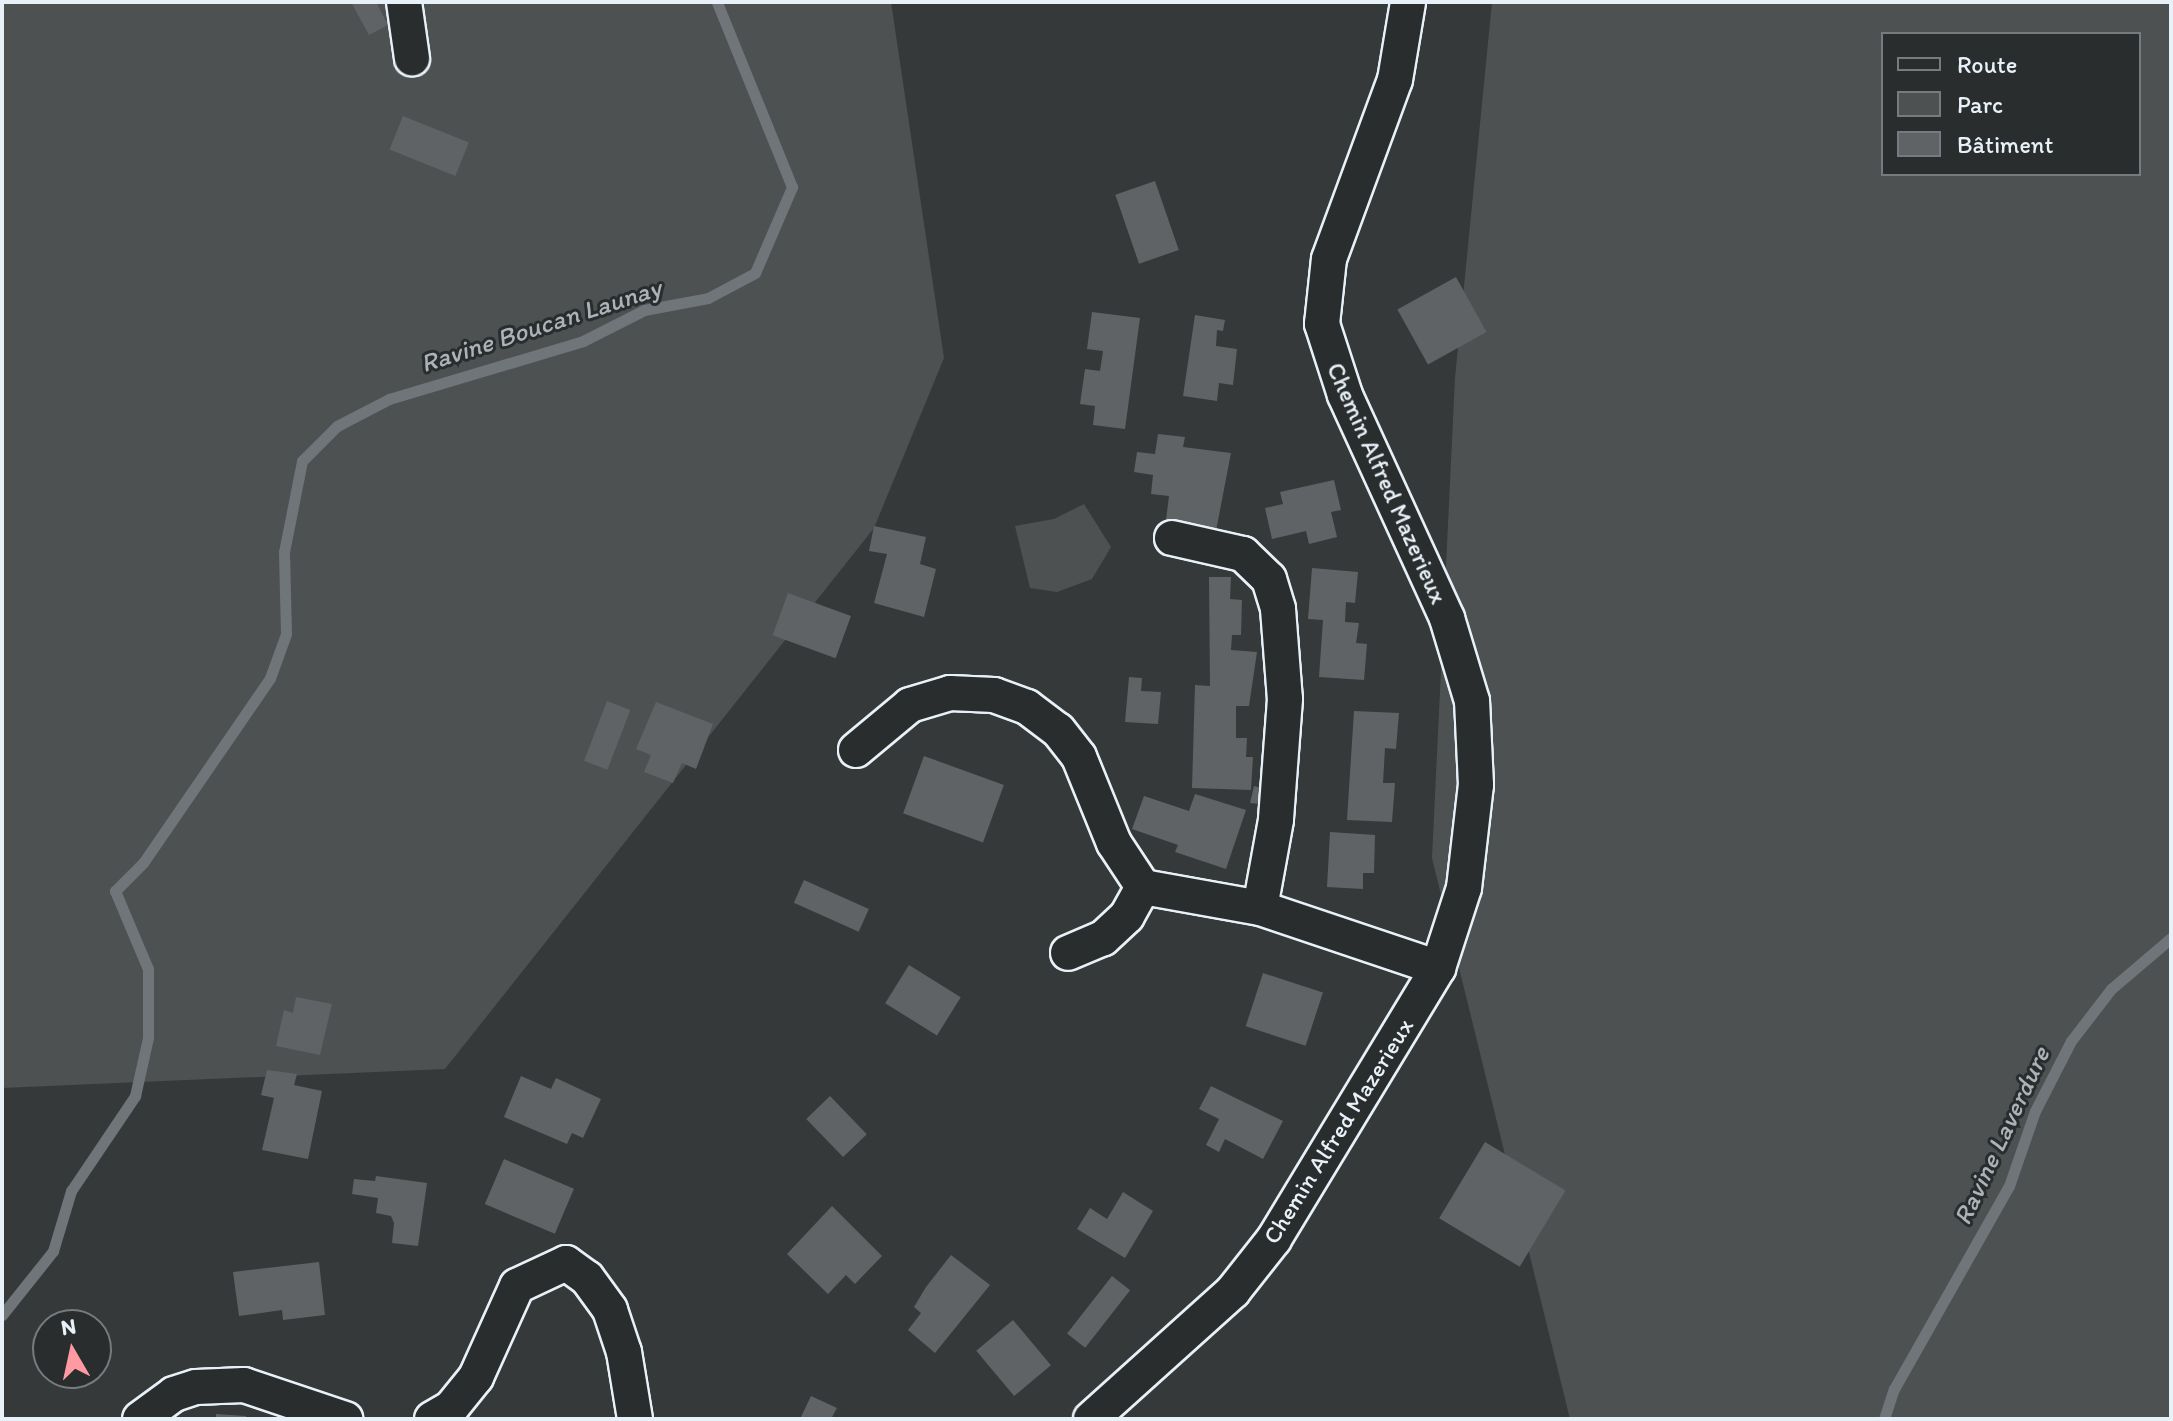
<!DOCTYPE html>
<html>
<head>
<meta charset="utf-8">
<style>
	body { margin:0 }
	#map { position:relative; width:2173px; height:1421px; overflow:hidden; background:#35393a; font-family:Itim,sans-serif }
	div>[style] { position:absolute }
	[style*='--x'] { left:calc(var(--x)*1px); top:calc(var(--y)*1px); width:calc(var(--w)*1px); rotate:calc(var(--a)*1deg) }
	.green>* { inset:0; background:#4d5152 }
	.stream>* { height:11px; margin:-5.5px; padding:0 5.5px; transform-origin:5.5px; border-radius:5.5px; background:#707579 }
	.building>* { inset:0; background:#5f6365; transform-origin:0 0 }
	.roads { filter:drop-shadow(2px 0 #e8f1f8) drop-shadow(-2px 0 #e8f1f8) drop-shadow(0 2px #e8f1f8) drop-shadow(0 -2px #e8f1f8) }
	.minor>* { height:34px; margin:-17px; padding:0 17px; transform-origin:17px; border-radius:17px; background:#2a2d2e }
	span { translate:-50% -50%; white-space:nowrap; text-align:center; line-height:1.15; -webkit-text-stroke:6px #2a2d2e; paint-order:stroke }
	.street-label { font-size:24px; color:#e8f1f8 }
	.water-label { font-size:26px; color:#acb3b8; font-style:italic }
	.frame { position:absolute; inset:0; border:4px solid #e8f1f8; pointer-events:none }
	.legend { position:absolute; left:1881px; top:32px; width:260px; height:144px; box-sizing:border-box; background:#2a2d2e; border:2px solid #767b7f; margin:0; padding:10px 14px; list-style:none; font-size:24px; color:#e8f1f8 }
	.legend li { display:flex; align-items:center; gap:16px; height:40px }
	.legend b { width:40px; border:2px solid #767b7f }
	.north { position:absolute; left:32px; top:1309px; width:80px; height:80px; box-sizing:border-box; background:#2a2d2e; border:2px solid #767b7f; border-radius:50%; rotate:351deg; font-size:22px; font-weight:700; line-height:32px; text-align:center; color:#e8f1f8 }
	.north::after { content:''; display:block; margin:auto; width:28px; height:36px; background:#ff9aa2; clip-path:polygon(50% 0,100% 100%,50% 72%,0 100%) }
</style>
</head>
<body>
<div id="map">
	<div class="green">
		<div style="clip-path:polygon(2px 2px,891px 2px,944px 358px,874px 528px,445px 1069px,2px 1088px)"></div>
		<div style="clip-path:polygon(evenodd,1492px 2px,2171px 2px,2171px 1419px,1570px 1419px,1432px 858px,1455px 378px,1492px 2px,1883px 34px,2139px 34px,2139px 174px,1883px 174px,1883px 34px)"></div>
		<div style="clip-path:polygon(1084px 504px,1111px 547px,1092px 579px,1057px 592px,1030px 588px,1015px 526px,1054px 519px)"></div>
	</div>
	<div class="stream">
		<div style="--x:2;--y:1315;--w:82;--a:-51.4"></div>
		<div style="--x:53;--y:1251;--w:63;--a:-73.3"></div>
		<div style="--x:71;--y:1191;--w:115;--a:-56"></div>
		<div style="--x:135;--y:1096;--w:59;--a:-77.4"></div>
		<div style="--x:148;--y:1038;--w:69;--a:-90"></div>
		<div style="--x:148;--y:969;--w:85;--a:-112.9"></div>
		<div style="--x:115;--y:891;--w:40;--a:-45"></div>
		<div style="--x:143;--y:863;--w:224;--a:-55.5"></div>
		<div style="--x:270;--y:678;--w:47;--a:-70"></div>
		<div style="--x:286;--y:634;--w:82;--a:-91.4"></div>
		<div style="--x:284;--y:552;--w:93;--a:-78.8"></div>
		<div style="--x:302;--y:461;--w:49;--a:-45"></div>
		<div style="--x:337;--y:426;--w:59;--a:-27.4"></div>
		<div style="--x:389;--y:399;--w:202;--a:-16.6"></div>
		<div style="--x:583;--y:341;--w:68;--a:-26.9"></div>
		<div style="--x:644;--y:310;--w:65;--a:-10.6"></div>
		<div style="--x:708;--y:298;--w:53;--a:-28"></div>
		<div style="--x:755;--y:273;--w:94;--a:-66.7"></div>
		<div style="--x:792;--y:187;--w:200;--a:-112.1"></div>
		<div style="--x:1884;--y:1419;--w:32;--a:-72"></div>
		<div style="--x:1894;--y:1389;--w:233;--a:-60.5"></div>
		<div style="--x:2009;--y:1186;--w:79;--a:-70.9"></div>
		<div style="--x:2035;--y:1111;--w:79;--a:-62.8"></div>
		<div style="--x:2071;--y:1041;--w:66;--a:-52.4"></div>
		<div style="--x:2111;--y:989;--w:79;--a:-40.4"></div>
	</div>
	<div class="building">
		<div style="clip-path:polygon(351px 2px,376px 2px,388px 25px,369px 35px)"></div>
		<div style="left:403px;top:116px;width:71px;height:36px;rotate:22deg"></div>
		<div style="left:1155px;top:181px;width:73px;height:42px;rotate:71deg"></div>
		<div style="left:1456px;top:277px;width:63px;height:67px;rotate:61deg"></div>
		<div style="clip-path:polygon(1092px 312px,1140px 318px,1125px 429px,1093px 425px,1095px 406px,1080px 404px,1085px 369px,1100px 371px,1103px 351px,1087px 349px)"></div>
		<div style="clip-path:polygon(1195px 315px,1225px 320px,1223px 331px,1217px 330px,1216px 346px,1237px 349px,1233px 385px,1219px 383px,1217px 401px,1183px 396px)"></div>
		<div style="clip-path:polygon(1158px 434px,1185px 437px,1183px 447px,1231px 453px,1216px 531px,1166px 520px,1169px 496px,1151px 494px,1153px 475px,1134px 472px,1137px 452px,1155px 454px)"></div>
		<div style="clip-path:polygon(1334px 480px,1341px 510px,1331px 512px,1337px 537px,1309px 544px,1306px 531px,1272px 539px,1265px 508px,1283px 504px,1280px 492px)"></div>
		<div style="clip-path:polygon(874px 526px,926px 537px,920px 564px,936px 569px,924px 617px,874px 603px,887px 554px,869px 551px)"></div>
		<div style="clip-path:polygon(1312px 568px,1358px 572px,1355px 603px,1346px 602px,1345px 622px,1359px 623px,1356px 643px,1367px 644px,1364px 680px,1319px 677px,1323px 620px,1308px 619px)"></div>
		<div style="clip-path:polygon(1209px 577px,1231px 577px,1230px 599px,1242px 600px,1241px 635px,1232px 635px,1231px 650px,1257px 652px,1249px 706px,1236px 706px,1236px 738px,1247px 738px,1246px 757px,1253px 757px,1251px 790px,1192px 788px,1195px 685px,1210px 686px)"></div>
		<div style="left:788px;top:593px;width:67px;height:45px;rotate:20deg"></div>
		<div style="clip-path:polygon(1129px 677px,1142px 678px,1141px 691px,1161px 692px,1158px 724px,1125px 722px)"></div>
		<div style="left:607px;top:701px;width:25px;height:64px;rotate:21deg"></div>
		<div style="clip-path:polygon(656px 702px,713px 724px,696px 769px,682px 763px,673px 783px,644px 772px,651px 755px,636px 749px)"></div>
		<div style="clip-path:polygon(1354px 711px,1399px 713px,1396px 749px,1385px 748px,1383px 783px,1395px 783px,1392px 822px,1347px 820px)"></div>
		<div style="left:924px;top:756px;width:85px;height:61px;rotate:20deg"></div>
		<div style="clip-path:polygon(1254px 786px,1264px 789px,1260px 804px,1250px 803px)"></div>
		<div style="clip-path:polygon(1195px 794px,1246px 810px,1226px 869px,1175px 852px,1178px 845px,1132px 829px,1144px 796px,1189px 811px)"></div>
		<div style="clip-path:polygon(1330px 832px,1375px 835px,1374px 873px,1363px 873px,1363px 889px,1327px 887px)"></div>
		<div style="left:804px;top:880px;width:71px;height:25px;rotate:24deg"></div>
		<div style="left:909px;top:965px;width:61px;height:45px;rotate:32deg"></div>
		<div style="left:1263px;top:973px;width:63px;height:56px;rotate:18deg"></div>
		<div style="clip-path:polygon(296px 997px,332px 1004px,320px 1055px,276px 1046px,284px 1010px,293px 1013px)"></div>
		<div style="clip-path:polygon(267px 1070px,297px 1074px,294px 1085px,322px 1091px,308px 1159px,262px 1150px,274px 1098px,261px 1095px)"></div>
		<div style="clip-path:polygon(521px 1076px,551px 1089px,556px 1078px,601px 1099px,583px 1138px,572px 1133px,567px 1144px,504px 1117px)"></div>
		<div style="clip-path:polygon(1211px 1086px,1283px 1121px,1263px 1159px,1225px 1139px,1219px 1152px,1206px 1145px,1219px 1119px,1199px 1109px)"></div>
		<div style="left:830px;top:1096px;width:53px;height:33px;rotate:46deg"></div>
		<div style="left:1485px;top:1142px;width:94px;height:89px;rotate:31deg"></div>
		<div style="left:504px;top:1159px;width:76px;height:49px;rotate:23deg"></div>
		<div style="clip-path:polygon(376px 1176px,427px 1183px,418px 1246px,392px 1243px,394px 1223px,391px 1216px,376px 1213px,378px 1198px,352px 1194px,354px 1179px,375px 1181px)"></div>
		<div style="clip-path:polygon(1123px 1192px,1153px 1211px,1125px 1258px,1077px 1229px,1090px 1208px,1107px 1219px)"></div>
		<div style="clip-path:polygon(832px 1206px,882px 1256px,855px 1284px,846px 1275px,828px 1294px,787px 1254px)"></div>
		<div style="clip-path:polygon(951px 1255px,990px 1285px,935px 1353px,908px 1330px,921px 1313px,914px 1307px,926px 1287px)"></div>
		<div style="clip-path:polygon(319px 1262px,325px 1315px,283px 1320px,282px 1310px,239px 1316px,233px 1272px)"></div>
		<div style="left:1112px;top:1276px;width:23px;height:73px;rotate:38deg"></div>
		<div style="left:1013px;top:1320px;width:59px;height:48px;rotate:50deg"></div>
		<div style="clip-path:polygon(811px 1396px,837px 1408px,831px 1419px,800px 1419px)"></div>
		<div style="clip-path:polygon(216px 1414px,246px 1416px,246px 1419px,216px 1419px)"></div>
	</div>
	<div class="roads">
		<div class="minor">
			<div style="--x:404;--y:2;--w:57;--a:81.9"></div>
			<div style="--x:1172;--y:538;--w:73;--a:12.7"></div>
			<div style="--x:1243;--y:554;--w:36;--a:44"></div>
			<div style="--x:1269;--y:579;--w:31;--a:73"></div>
			<div style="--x:1278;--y:609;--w:90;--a:85.6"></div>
			<div style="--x:1285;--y:699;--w:121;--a:94.3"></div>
			<div style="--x:1276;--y:820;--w:89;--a:100.3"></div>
			<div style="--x:856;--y:750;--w:70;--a:-39.8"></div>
			<div style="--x:910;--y:705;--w:42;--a:-16.7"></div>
			<div style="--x:950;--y:693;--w:44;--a:2.6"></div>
			<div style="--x:994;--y:695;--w:35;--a:20"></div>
			<div style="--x:1027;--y:707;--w:39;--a:37"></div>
			<div style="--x:1058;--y:730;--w:34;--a:52"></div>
			<div style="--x:1079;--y:757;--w:93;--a:67.9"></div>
			<div style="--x:1114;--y:843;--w:53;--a:56.6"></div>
			<div style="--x:1143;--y:887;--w:33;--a:119"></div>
			<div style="--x:1127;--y:916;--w:33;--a:137"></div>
			<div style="--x:1103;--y:938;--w:38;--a:157"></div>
			<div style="--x:1143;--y:887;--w:119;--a:10.2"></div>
			<div style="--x:1260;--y:908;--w:188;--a:18.6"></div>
			<div style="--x:140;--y:1419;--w:42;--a:-36.3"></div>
			<div style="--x:174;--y:1394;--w:23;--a:-18"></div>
			<div style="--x:196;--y:1387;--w:48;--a:-2.4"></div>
			<div style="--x:244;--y:1385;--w:107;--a:18.6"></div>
			<div style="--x:432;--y:1419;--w:22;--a:-30"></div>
			<div style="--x:451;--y:1408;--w:40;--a:-51"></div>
			<div style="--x:476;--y:1377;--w:100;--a:-65.7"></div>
			<div style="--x:517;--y:1286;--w:54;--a:-25.1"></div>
			<div style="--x:566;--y:1263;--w:26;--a:36"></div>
			<div style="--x:587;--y:1278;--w:39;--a:54"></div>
			<div style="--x:610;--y:1310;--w:44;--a:71.6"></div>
			<div style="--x:624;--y:1352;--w:68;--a:80.7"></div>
			<div style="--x:1091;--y:1419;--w:191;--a:-42"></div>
			<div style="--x:1233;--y:1291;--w:66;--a:-51.7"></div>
			<div style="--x:1274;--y:1239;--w:317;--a:-58.8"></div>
			<div style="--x:1438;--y:968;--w:84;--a:-72"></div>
			<div style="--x:1464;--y:888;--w:104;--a:-83.4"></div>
			<div style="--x:1476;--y:785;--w:84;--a:-92.7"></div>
			<div style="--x:1472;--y:701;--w:87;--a:-106.8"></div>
			<div style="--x:1447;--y:618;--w:245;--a:-114.6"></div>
			<div style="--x:1345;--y:395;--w:75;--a:-107.9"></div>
			<div style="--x:1322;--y:324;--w:65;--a:-83.9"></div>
			<div style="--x:1329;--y:259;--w:191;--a:-69.8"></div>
			<div style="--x:1395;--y:80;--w:79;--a:-80.5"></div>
		</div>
	</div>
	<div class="street-label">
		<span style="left:1387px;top:483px;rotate:66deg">Chemin Alfred Mazerieux</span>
		<span style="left:1338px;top:1131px;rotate:-58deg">Chemin Alfred Mazerieux</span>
	</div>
	<div class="water-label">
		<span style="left:541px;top:326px;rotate:-18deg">Ravine Boucan Launay</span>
		<span style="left:2002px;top:1136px;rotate:-65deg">Ravine Laverdure</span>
	</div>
	<div class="frame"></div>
	<ul class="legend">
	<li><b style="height:10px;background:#2a2d2e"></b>Route</li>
	<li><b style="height:22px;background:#4d5152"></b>Parc</li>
	<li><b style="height:22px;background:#5f6365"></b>Bâtiment</li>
	</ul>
	<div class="north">N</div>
</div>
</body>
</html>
